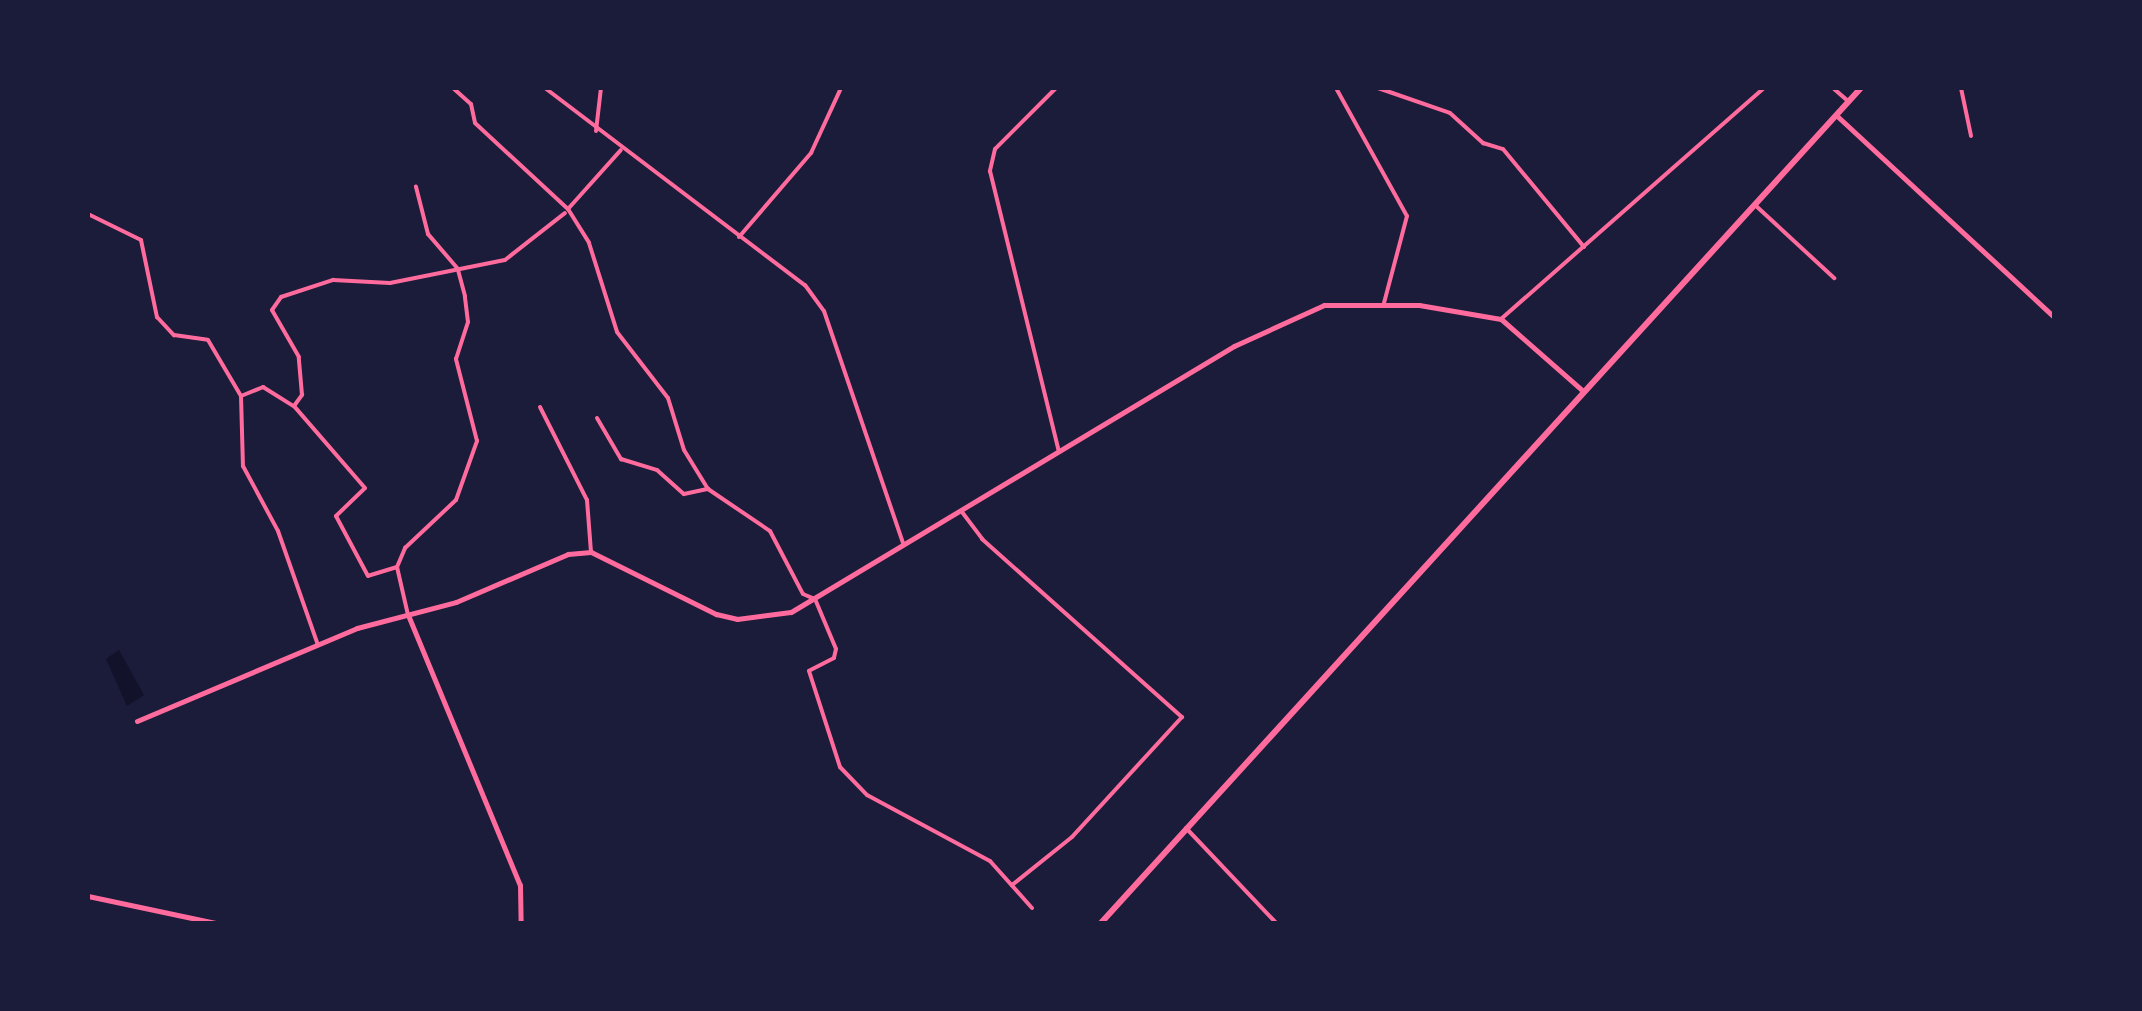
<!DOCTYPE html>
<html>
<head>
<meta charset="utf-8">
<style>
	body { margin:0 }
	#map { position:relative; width:2142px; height:1011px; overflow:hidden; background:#1b1b3a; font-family:"PT Sans",sans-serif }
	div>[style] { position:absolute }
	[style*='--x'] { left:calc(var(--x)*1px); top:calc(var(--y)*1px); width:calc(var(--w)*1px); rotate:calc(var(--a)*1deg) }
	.water>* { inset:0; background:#12122b }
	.minor>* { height:4px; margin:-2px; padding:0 2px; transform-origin:2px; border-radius:2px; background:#ff6b9d }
	.tertiary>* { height:5px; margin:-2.5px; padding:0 2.5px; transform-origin:2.5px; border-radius:2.5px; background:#ff6b9d }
	.primary>* { height:6px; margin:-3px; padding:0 3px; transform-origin:3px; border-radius:3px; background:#ff6b9d }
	span { translate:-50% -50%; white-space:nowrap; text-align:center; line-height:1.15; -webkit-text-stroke:8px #1b1b3a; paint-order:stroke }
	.frame { position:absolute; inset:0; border:90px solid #1b1b3a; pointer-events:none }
</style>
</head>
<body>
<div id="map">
	<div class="water">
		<div style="clip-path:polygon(119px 650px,144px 695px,127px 706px,106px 659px)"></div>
	</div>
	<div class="minor">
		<div style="--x:453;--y:88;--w:24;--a:42"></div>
		<div style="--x:471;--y:104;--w:19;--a:78"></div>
		<div style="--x:475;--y:123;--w:127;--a:42.8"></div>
		<div style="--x:568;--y:209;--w:40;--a:58"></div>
		<div style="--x:589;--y:243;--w:93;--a:72.5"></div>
		<div style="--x:617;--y:332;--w:83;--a:52.3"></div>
		<div style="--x:668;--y:398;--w:54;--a:72.9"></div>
		<div style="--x:684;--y:450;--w:46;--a:58.4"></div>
		<div style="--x:708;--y:489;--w:75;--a:34.1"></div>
		<div style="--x:770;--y:531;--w:71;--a:62.4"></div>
		<div style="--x:803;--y:594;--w:13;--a:23"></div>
		<div style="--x:815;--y:599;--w:54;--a:67.2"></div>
		<div style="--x:836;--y:649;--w:9;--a:103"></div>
		<div style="--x:834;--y:658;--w:28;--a:153"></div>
		<div style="--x:809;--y:671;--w:101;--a:72.1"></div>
		<div style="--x:840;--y:767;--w:39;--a:46"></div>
		<div style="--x:867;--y:795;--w:140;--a:28.2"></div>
		<div style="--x:990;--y:861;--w:63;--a:48.2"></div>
		<div style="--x:545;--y:88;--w:326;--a:37.2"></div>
		<div style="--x:805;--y:285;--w:32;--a:54"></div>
		<div style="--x:824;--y:311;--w:245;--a:71.2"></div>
		<div style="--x:1056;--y:88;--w:86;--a:135"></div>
		<div style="--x:995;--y:149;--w:23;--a:103"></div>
		<div style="--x:990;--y:171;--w:288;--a:76.2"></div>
		<div style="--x:1336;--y:88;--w:146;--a:61"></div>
		<div style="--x:1407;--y:216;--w:90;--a:104.8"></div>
		<div style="--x:1378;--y:88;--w:76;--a:19.1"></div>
		<div style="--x:1450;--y:113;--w:45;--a:42.3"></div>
		<div style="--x:1483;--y:143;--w:21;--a:17"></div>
		<div style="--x:1503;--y:149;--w:127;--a:50.4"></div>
		<div style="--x:1833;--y:88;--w:20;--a:41"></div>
		<div style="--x:1961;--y:88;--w:49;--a:78.2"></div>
		<div style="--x:596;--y:131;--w:43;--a:-83.4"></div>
		<div style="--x:1755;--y:205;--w:108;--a:42.7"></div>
		<div style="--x:568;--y:209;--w:79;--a:-48.1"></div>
		<div style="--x:88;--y:214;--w:59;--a:26.1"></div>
		<div style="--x:141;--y:240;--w:79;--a:78.3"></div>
		<div style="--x:157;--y:317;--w:25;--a:47"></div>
		<div style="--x:174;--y:335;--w:34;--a:8"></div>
		<div style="--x:208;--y:340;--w:65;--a:59.5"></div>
		<div style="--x:241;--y:396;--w:24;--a:-22"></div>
		<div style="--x:263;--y:387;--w:36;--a:32"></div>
		<div style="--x:739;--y:237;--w:111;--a:-49.4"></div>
		<div style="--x:811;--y:153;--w:72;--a:-65.2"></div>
		<div style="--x:1501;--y:319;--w:350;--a:-41.3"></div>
		<div style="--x:241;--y:396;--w:70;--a:88.4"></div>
		<div style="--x:243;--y:466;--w:74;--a:61.7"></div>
		<div style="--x:278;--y:531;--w:121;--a:70.7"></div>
		<div style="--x:540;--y:407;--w:104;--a:63.2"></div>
		<div style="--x:587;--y:500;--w:52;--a:85.6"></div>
		<div style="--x:597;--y:418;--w:48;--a:59.7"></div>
		<div style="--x:621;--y:459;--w:38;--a:17"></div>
		<div style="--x:657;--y:470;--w:36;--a:42"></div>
		<div style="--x:684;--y:494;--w:25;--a:-12"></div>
		<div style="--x:962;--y:512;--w:34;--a:53"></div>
		<div style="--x:982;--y:539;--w:268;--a:41.7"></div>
		<div style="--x:1182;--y:717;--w:163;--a:132.5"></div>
		<div style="--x:1072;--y:837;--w:77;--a:141.3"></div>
		<div style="--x:397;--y:567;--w:21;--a:-67"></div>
		<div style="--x:405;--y:548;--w:70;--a:-43.3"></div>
		<div style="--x:456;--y:500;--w:63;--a:-70.4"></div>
		<div style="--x:477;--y:441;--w:85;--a:-104.4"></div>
		<div style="--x:456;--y:359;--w:39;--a:-72"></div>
		<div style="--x:468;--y:322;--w:26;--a:-97"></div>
		<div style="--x:465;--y:296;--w:28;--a:-105"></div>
		<div style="--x:458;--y:269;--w:46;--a:-130.6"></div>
		<div style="--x:428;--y:234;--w:49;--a:-104.3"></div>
		<div style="--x:408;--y:615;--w:49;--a:-102.9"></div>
		<div style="--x:397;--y:567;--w:30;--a:163"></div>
		<div style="--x:368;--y:576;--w:68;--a:-118.1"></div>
		<div style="--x:336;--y:516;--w:40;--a:-44"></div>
		<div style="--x:365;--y:488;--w:108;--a:-130.9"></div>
		<div style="--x:294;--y:406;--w:14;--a:-54"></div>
		<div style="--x:302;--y:395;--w:38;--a:-95"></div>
		<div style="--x:299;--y:357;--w:54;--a:-119.9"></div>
		<div style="--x:272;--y:310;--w:16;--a:-55"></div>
		<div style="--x:281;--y:297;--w:55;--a:-18.1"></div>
		<div style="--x:333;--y:280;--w:57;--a:3"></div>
		<div style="--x:390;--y:283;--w:117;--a:-11.3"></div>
		<div style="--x:505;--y:260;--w:76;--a:-38.1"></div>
		<div style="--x:1186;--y:828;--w:132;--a:46.5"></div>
	</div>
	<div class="tertiary">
		<div style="--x:1836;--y:115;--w:297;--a:42.8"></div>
		<div style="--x:408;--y:615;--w:292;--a:67.5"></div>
		<div style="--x:520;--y:885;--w:39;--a:89"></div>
		<div style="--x:137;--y:721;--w:239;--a:-22.9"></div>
		<div style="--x:357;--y:628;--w:102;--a:-14.7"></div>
		<div style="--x:456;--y:602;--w:122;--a:-23.2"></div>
		<div style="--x:568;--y:554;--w:23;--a:-5"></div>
		<div style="--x:591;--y:552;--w:140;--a:26.4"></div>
		<div style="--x:716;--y:614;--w:22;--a:13"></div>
		<div style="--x:737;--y:619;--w:54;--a:-7.4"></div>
		<div style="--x:791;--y:612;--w:517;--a:-30.98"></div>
		<div style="--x:1234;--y:346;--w:99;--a:-24.5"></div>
		<div style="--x:1324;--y:305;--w:95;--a:0"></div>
		<div style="--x:1419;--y:305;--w:83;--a:9.7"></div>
		<div style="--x:1501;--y:319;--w:109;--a:41.3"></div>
		<div style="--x:88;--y:896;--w:135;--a:12"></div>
	</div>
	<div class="primary">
		<div style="--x:1100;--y:924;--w:1130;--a:-47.69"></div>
	</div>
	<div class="frame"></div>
</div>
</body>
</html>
